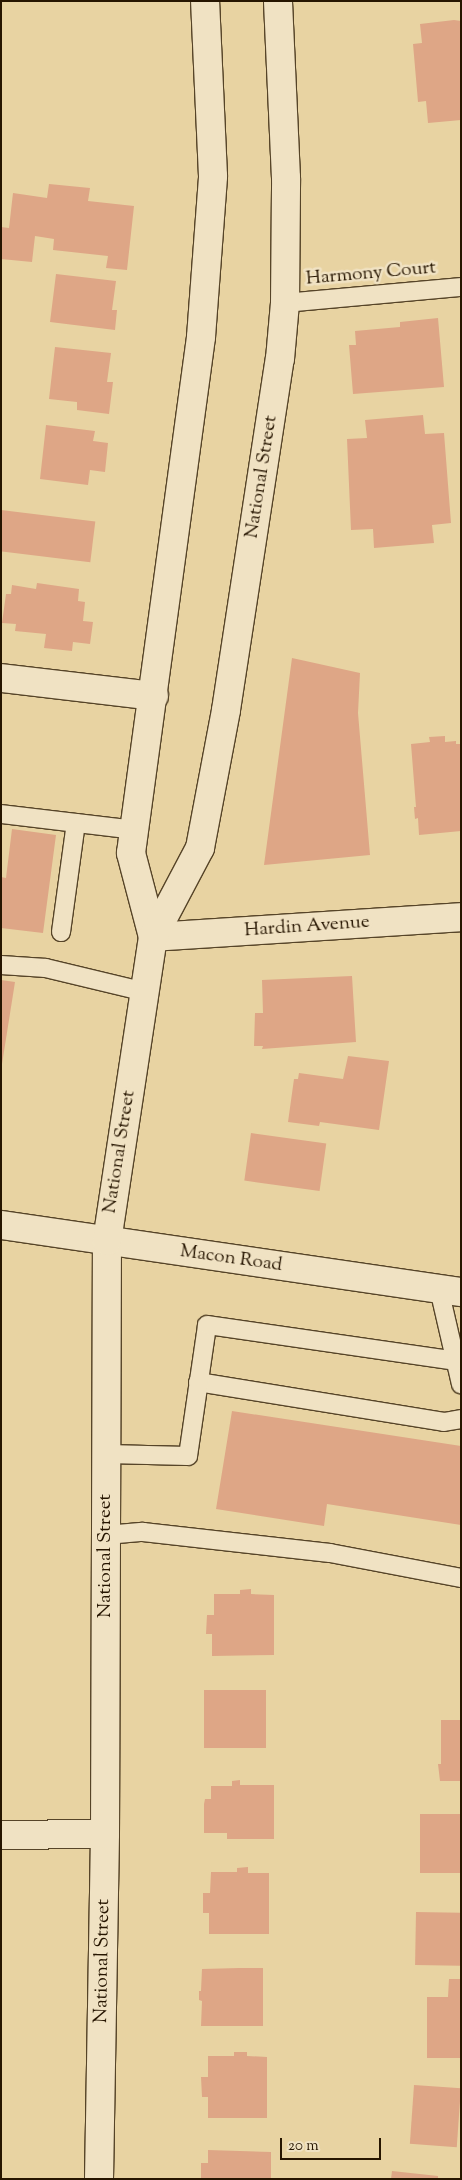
<!DOCTYPE html>
<html>
<head>
<meta charset="utf-8">
<style>
	body { margin:0 }
	#map { position:relative; width:462px; height:2180px; overflow:hidden; background:#e8d3a2; font-family:"Sorts Mill Goudy",serif }
	div>[style] { position:absolute }
	[style*='--x'] { left:calc(var(--x)*1px); top:calc(var(--y)*1px); width:calc(var(--w)*1px); rotate:calc(var(--a)*1deg) }
	.building>* { inset:0; background:#dea686; transform-origin:0 0 }
	.roads { filter:drop-shadow(1px 0 #564428) drop-shadow(-1px 0 #564428) drop-shadow(0 1px #564428) drop-shadow(0 -1px #564428) }
	.lane>* { height:18px; margin:-9px; padding:0 9px; transform-origin:9px; border-radius:9px; background:#f0e2c3 }
	.street>* { height:28px; margin:-14px; padding:0 14px; transform-origin:14px; border-radius:14px; background:#f0e2c3 }
	.secondary>* { height:28px; margin:-14px; padding:0 14px; transform-origin:14px; border-radius:14px; background:#f0e2c3 }
	span { translate:-50% -50%; white-space:nowrap; text-align:center; line-height:1.15; -webkit-text-stroke:5px #f0e2c3; paint-order:stroke }
	.street-label { font-size:19px; color:#261500 }
	.frame { position:absolute; inset:0; border:2px solid #261500; pointer-events:none }
	.scale { position:absolute; left:280px; top:2138px; width:101px; height:22px; box-sizing:border-box; border:2px solid #261500; border-top:0; padding-left:6px; font-size:15px; line-height:18px; white-space:nowrap; color:#261500; -webkit-text-stroke:4px #f0e2c3; paint-order:stroke }
</style>
</head>
<body>
<div id="map">
	<div class="building">
		<div style="clip-path:polygon(454px 20px,461px 21px,461px 120px,428px 123px,426px 101px,418px 102px,413px 44px,422px 43px,420px 24px)"></div>
		<div style="clip-path:polygon(49px 184px,90px 188px,88px 201px,134px 206px,127px 270px,106px 268px,108px 256px,53px 250px,54px 239px,35px 236px,32px 262px,1px 259px,1px 227px,9px 228px,13px 193px,47px 198px)"></div>
		<div style="clip-path:polygon(56px 274px,116px 281px,112px 310px,117px 310px,115px 330px,50px 322px)"></div>
		<div style="clip-path:polygon(438px 318px,444px 387px,353px 394px,349px 345px,356px 345px,355px 331px,400px 327px,400px 322px)"></div>
		<div style="clip-path:polygon(55px 347px,111px 353px,107px 382px,113px 382px,109px 414px,77px 410px,77px 402px,49px 399px)"></div>
		<div style="clip-path:polygon(423px 415px,425px 434px,444px 433px,451px 523px,432px 525px,434px 543px,374px 548px,373px 529px,351px 530px,347px 439px,367px 438px,365px 420px)"></div>
		<div style="clip-path:polygon(46px 425px,95px 431px,93px 441px,108px 443px,105px 472px,90px 470px,88px 485px,40px 479px)"></div>
		<div style="left:1px;top:510px;width:95px;height:41px;rotate:7deg"></div>
		<div style="clip-path:polygon(37px 583px,79px 589px,78px 601px,85px 602px,83px 621px,93px 622px,90px 644px,73px 642px,72px 651px,44px 648px,46px 634px,15px 631px,16px 624px,2px 623px,6px 594px,11px 594px,12px 585px,36px 589px)"></div>
		<div style="clip-path:polygon(292px 658px,360px 673px,358px 713px,370px 855px,264px 865px)"></div>
		<div style="clip-path:polygon(445px 736px,445px 742px,456px 741px,456px 744px,461px 744px,461px 831px,419px 835px,418px 818px,415px 819px,414px 807px,416px 807px,411px 744px,430px 742px,429px 737px)"></div>
		<div style="clip-path:polygon(12px 829px,56px 835px,43px 933px,1px 928px,1px 877px,6px 878px)"></div>
		<div style="clip-path:polygon(352px 976px,356px 1042px,262px 1049px,263px 1046px,254px 1046px,255px 1013px,263px 1013px,262px 980px)"></div>
		<div style="clip-path:polygon(1px 980px,15px 982px,2px 1064px,1px 1064px)"></div>
		<div style="clip-path:polygon(348px 1056px,389px 1061px,379px 1130px,320px 1122px,319px 1126px,288px 1122px,294px 1079px,298px 1079px,299px 1073px,343px 1079px)"></div>
		<div style="left:251px;top:1133px;width:76px;height:48px;rotate:8deg"></div>
		<div style="clip-path:polygon(232px 1411px,461px 1446px,461px 1525px,327px 1504px,324px 1526px,216px 1509px)"></div>
		<div style="clip-path:polygon(251px 1589px,251px 1594px,274px 1595px,274px 1655px,212px 1656px,212px 1634px,206px 1634px,207px 1615px,214px 1615px,214px 1594px,240px 1594px,240px 1590px)"></div>
		<div style="left:204px;top:1690px;width:62px;height:58px"></div>
		<div style="clip-path:polygon(441px 1720px,461px 1720px,461px 1781px,440px 1781px,438px 1764px,441px 1764px)"></div>
		<div style="clip-path:polygon(240px 1780px,240px 1785px,274px 1785px,274px 1839px,227px 1839px,227px 1833px,204px 1833px,204px 1804px,205px 1799px,211px 1799px,211px 1786px,232px 1786px,232px 1781px)"></div>
		<div style="left:420px;top:1814px;width:41px;height:59px"></div>
		<div style="clip-path:polygon(248px 1867px,248px 1873px,269px 1873px,269px 1934px,209px 1934px,209px 1913px,203px 1913px,203px 1893px,210px 1893px,211px 1872px,237px 1872px,237px 1868px)"></div>
		<div style="left:416px;top:1912px;width:45px;height:53px;rotate:1deg"></div>
		<div style="clip-path:polygon(239px 1968px,263px 1968px,263px 2026px,201px 2026px,202px 2001px,199px 2000px,199px 1991px,201px 1991px,202px 1969px)"></div>
		<div style="clip-path:polygon(449px 1979px,461px 1979px,461px 2058px,427px 2058px,427px 1997px,448px 1997px)"></div>
		<div style="clip-path:polygon(234px 2052px,247px 2052px,247px 2056px,267px 2057px,267px 2118px,208px 2118px,208px 2097px,202px 2097px,201px 2077px,208px 2077px,208px 2056px,234px 2056px)"></div>
		<div style="left:414px;top:2085px;width:47px;height:59px;rotate:4deg"></div>
		<div style="clip-path:polygon(208px 2150px,271px 2152px,271px 2179px,201px 2179px,201px 2163px,208px 2163px)"></div>
		<div style="clip-path:polygon(392px 2171px,438px 2176px,438px 2179px,391px 2179px)"></div>
	</div>
	<div class="roads">
		<div class="lane">
			<div style="--x:285;--y:303;--w:177;--a:-5.2"></div>
			<div style="--x:1;--y:814;--w:135;--a:6.8"></div>
			<div style="--x:61;--y:932;--w:110;--a:-82.2"></div>
			<div style="--x:1;--y:965;--w:45;--a:3.8"></div>
			<div style="--x:46;--y:968;--w:102;--a:13.6"></div>
			<div style="--x:439;--y:1289;--w:98;--a:77"></div>
			<div style="--x:198;--y:1382;--w:249;--a:9.2"></div>
			<div style="--x:444;--y:1422;--w:17;--a:-10"></div>
			<div style="--x:107;--y:1454;--w:81;--a:1.4"></div>
			<div style="--x:188;--y:1456;--w:132;--a:-81.7"></div>
			<div style="--x:207;--y:1325;--w:252;--a:8.2"></div>
			<div style="--x:106;--y:1535;--w:37;--a:-5"></div>
			<div style="--x:143;--y:1532;--w:188;--a:6.4"></div>
			<div style="--x:330;--y:1553;--w:133;--a:10.8"></div>
		</div>
		<div class="street">
			<div style="--x:1;--y:678;--w:154;--a:6.7"></div>
			<div style="--x:153;--y:937;--w:309;--a:-3.7"></div>
			<div style="--x:1;--y:1835;--w:104;--a:-0.6"></div>
		</div>
		<div class="secondary">
			<div style="--x:153;--y:937;--w:87;--a:-104.7"></div>
			<div style="--x:131;--y:853;--w:521;--a:-82.27"></div>
			<div style="--x:201;--y:337;--w:161;--a:-85.7"></div>
			<div style="--x:213;--y:176;--w:175;--a:-92.6"></div>
			<div style="--x:1;--y:1225;--w:465;--a:8.3"></div>
			<div style="--x:99;--y:2179;--w:345;--a:-89"></div>
			<div style="--x:105;--y:1834;--w:593;--a:-89.81"></div>
			<div style="--x:107;--y:1241;--w:307;--a:-81.4"></div>
			<div style="--x:153;--y:937;--w:101;--a:-62.2"></div>
			<div style="--x:200;--y:848;--w:140;--a:-79.3"></div>
			<div style="--x:226;--y:710;--w:355;--a:-81.3"></div>
			<div style="--x:280;--y:359;--w:56;--a:-84.9"></div>
			<div style="--x:285;--y:303;--w:125;--a:-89.5"></div>
			<div style="--x:286;--y:178;--w:177;--a:-92.6"></div>
		</div>
	</div>
	<div class="street-label">
		<span style="left:371px;top:274px;rotate:-5deg">Harmony Court</span>
		<span style="left:262px;top:477px;rotate:-81deg">National Street</span>
		<span style="left:307px;top:927px;rotate:-4deg">Hardin Avenue</span>
		<span style="left:120px;top:1152px;rotate:-81deg">National Street</span>
		<span style="left:231px;top:1259px;rotate:8deg">Macon Road</span>
		<span style="left:106px;top:1556px;rotate:-90deg">National Street</span>
		<span style="left:103px;top:1961px;rotate:-89deg">National Street</span>
	</div>
	<div class="frame"></div>
	<div class="scale">20 m</div>
</div>
</body>
</html>
